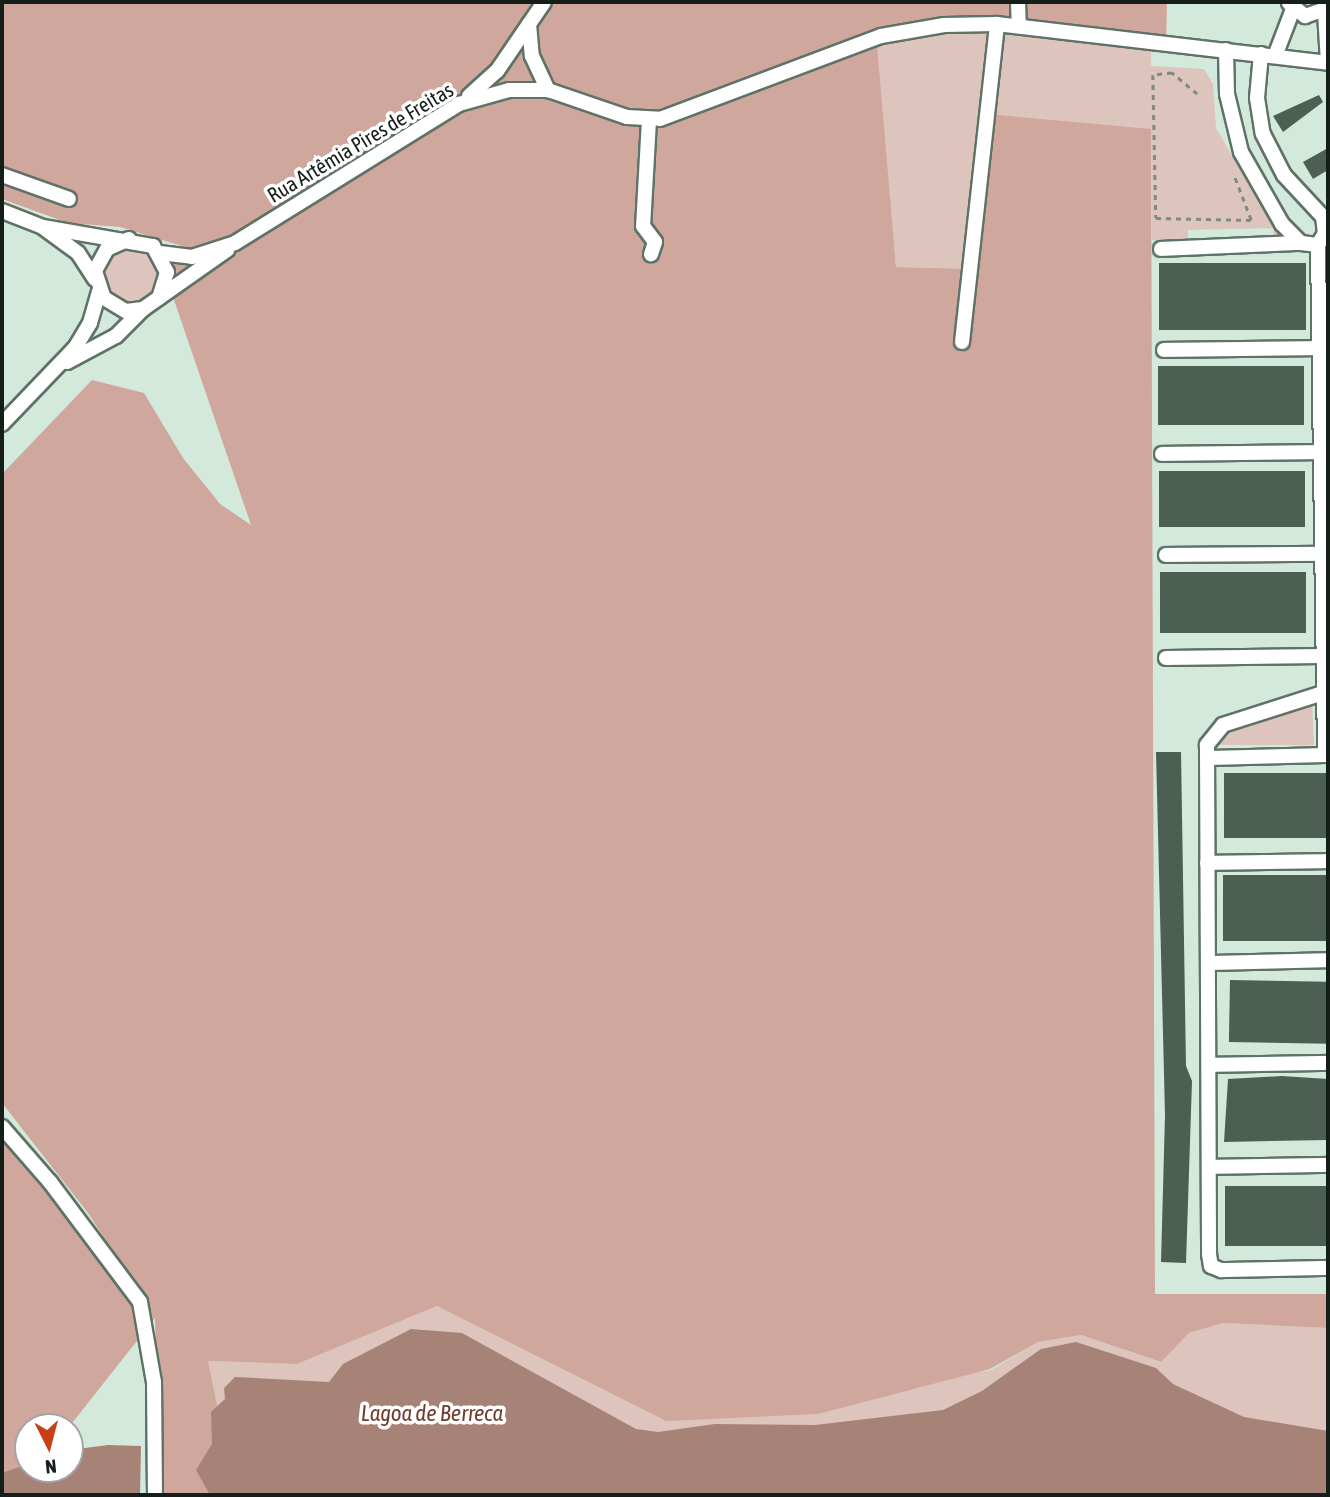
<!DOCTYPE html>
<html>
<head>
<meta charset="utf-8">
<style>
	body { margin:0 }
	#map { position:relative; width:1330px; height:1497px; overflow:hidden; background:#d3e9db; font-family:"Asap Condensed",sans-serif }
	div>[style] { position:absolute }
	[style*='--x'] { left:calc(var(--x)*1px); top:calc(var(--y)*1px); width:calc(var(--w)*1px); rotate:calc(var(--a)*1deg) }
	.green>* { inset:0; background:#ddc4bd }
	.round { border-radius:50% }
	.forest>* { inset:0; background:#cfa79c }
	.water>* { inset:0; background:#a78277 }
	.building>* { inset:0; background:#4c5f53; transform-origin:0 0 }
	.path>* { height:2.5px; margin-top:-1.25px; transform-origin:0; background:repeating-linear-gradient(90deg,#7d8c82 0 5px,transparent 0 10px) }
	.roads { filter:drop-shadow(2px 0 #5f7266) drop-shadow(-2px 0 #5f7266) drop-shadow(0 2px #5f7266) drop-shadow(0 -2px #5f7266) }
	.minor>* { height:14px; margin:-7px; padding:0 7px; transform-origin:7px; border-radius:7px; background:#fff }
	span { translate:-50% -50%; white-space:nowrap; text-align:center; line-height:1.15; -webkit-text-stroke:7px #fff; paint-order:stroke }
	.street-label { font-size:21px; color:#161e19 }
	.water-label { font-size:23px; color:#723c2e; font-style:italic }
	.frame { position:absolute; inset:0; border:4px solid #161e19; pointer-events:none }
	.north { position:absolute; left:14px; top:1413px; width:70px; height:70px; box-sizing:border-box; background:#fff; border:2px solid #a2a5a3; border-radius:50%; rotate:174deg; font-size:19px; font-weight:700; line-height:28px; text-align:center; color:#161e19 }
	.north::after { content:''; display:block; margin:auto; width:24px; height:32px; background:#c83f15; clip-path:polygon(50% 0,100% 100%,50% 72%,0 100%) }
</style>
</head>
<body>
<div id="map">
	<div class="green">
		<div style="clip-path:polygon(940px 20px,1151px 41px,1151px 66px,1204px 69px,1213px 84px,1216px 128px,1267px 216px,1285px 232px,1274px 237px,1273px 228px,1188px 230px,1188px 240px,1152px 240px,1151px 130px,974px 269px,896px 267px,875px 39px)"></div>
		<div class="round" style="left:103px;top:246px;width:58px;height:58px"></div>
		<div style="clip-path:polygon(1312px 702px,1314px 745px,1218px 745px,1222px 734px)"></div>
		<div style="clip-path:polygon(437px 1306px,666px 1421px,991px 1370px,1038px 1342px,1081px 1335px,1160px 1362px,1189px 1333px,1223px 1323px,1328px 1328px,1328px 1495px,201px 1495px,208px 1361px,297px 1364px)"></div>
	</div>
	<div class="forest">
		<div style="clip-path:polygon(2px 2px,1167px 2px,1166px 43px,940px 20px,876px 34px,896px 267px,974px 269px,987px 114px,1151px 129px,1155px 1294px,1328px 1294px,1328px 1328px,1223px 1323px,1189px 1333px,1161px 1362px,1081px 1335px,1038px 1342px,990px 1369px,818px 1414px,666px 1421px,437px 1306px,297px 1364px,208px 1361px,235px 1495px,161px 1495px,155px 1318px,69px 1427px,28px 1427px,28px 1469px,2px 1495px,2px 1119px,149px 1307px,88px 1213px,2px 1103px,2px 474px,92px 380px,144px 393px,183px 458px,220px 504px,251px 525px,160px 259px,185px 247px,120px 227px,68px 223px,2px 199px)"></div>
	</div>
	<div class="water">
		<div style="clip-path:polygon(411px 1329px,462px 1333px,636px 1429px,658px 1432px,715px 1424px,815px 1425px,943px 1410px,982px 1391px,1041px 1349px,1076px 1342px,1156px 1368px,1173px 1384px,1244px 1417px,1328px 1431px,1328px 1495px,210px 1495px,196px 1470px,212px 1444px,211px 1412px,225px 1399px,224px 1388px,235px 1377px,329px 1382px,343px 1364px)"></div>
		<div style="clip-path:polygon(108px 1445px,141px 1446px,140px 1495px,2px 1495px,2px 1473px,28px 1464px,28px 1469px,70px 1469px,70px 1450px)"></div>
	</div>
	<div class="building">
		<div style="clip-path:polygon(1319px 95px,1323px 102px,1283px 132px,1273px 116px)"></div>
		<div style="clip-path:polygon(1328px 148px,1328px 170px,1313px 179px,1303px 162px)"></div>
		<div style="left:1159px;top:263px;width:147px;height:67px"></div>
		<div style="left:1158px;top:366px;width:146px;height:59px"></div>
		<div style="left:1159px;top:471px;width:146px;height:56px"></div>
		<div style="left:1160px;top:572px;width:146px;height:61px"></div>
		<div style="clip-path:polygon(1156px 752px,1181px 752px,1186px 1066px,1192px 1081px,1186px 1263px,1161px 1262px,1165px 1115px)"></div>
		<div style="left:1224px;top:773px;width:104px;height:65px"></div>
		<div style="left:1223px;top:875px;width:105px;height:66px"></div>
		<div style="left:1230px;top:980px;width:98px;height:62px;rotate:1deg"></div>
		<div style="clip-path:polygon(1282px 1076px,1328px 1079px,1328px 1140px,1224px 1142px,1228px 1079px)"></div>
		<div style="left:1225px;top:1186px;width:103px;height:60px"></div>
	</div>
	<div class="path">
		<div style="--x:1197;--y:94;--w:33;--a:-140"></div>
		<div style="--x:1172;--y:73;--w:19;--a:174"></div>
		<div style="--x:1153;--y:75;--w:143;--a:88.8"></div>
		<div style="--x:1156;--y:218;--w:95;--a:1.2"></div>
		<div style="--x:1251;--y:220;--w:50;--a:-111"></div>
	</div>
	<div class="roads">
		<div class="minor">
			<div style="--x:1018;--y:2;--w:24;--a:88"></div>
			<div style="--x:1289;--y:3;--w:21;--a:39"></div>
			<div style="--x:1305;--y:16;--w:24;--a:-19"></div>
			<div style="--x:1325;--y:12;--w:50;--a:86.6"></div>
			<div style="--x:529;--y:24;--w:32;--a:85"></div>
			<div style="--x:532;--y:56;--w:38;--a:65"></div>
			<div style="--x:1226;--y:50;--w:44;--a:88.7"></div>
			<div style="--x:1227;--y:94;--w:60;--a:76.4"></div>
			<div style="--x:1241;--y:152;--w:83;--a:60.3"></div>
			<div style="--x:1282;--y:224;--w:27;--a:45"></div>
			<div style="--x:1301;--y:243;--w:17;--a:7"></div>
			<div style="--x:1261;--y:54;--w:44;--a:95.2"></div>
			<div style="--x:1257;--y:98;--w:36;--a:81"></div>
			<div style="--x:1263;--y:134;--w:46;--a:62.9"></div>
			<div style="--x:1284;--y:175;--w:57;--a:47.1"></div>
			<div style="--x:1323;--y:217;--w:16;--a:83"></div>
			<div style="--x:1325;--y:233;--w:14;--a:120"></div>
			<div style="--x:1318;--y:245;--w:510;--a:89.21"></div>
			<div style="--x:1275;--y:56;--w:50;--a:-69"></div>
			<div style="--x:469;--y:96;--w:38;--a:-42"></div>
			<div style="--x:497;--y:71;--w:83;--a:-55.7"></div>
			<div style="--x:649;--y:120;--w:106;--a:93.2"></div>
			<div style="--x:643;--y:226;--w:20;--a:53"></div>
			<div style="--x:655;--y:242;--w:13;--a:108"></div>
			<div style="--x:2;--y:175;--w:71;--a:19.7"></div>
			<div style="--x:2;--y:211;--w:44;--a:21.3"></div>
			<div style="--x:43;--y:227;--w:112;--a:9.8"></div>
			<div style="--x:153;--y:246;--w:30;--a:62"></div>
			<div style="--x:167;--y:272;--w:27;--a:107"></div>
			<div style="--x:44;--y:228;--w:42;--a:36.3"></div>
			<div style="--x:78;--y:253;--w:31;--a:57"></div>
			<div style="--x:129;--y:239;--w:24;--a:156"></div>
			<div style="--x:107;--y:249;--w:25;--a:119"></div>
			<div style="--x:95;--y:271;--w:28;--a:72"></div>
			<div style="--x:104;--y:298;--w:26;--a:31"></div>
			<div style="--x:126;--y:311;--w:17;--a:-7"></div>
			<div style="--x:143;--y:309;--w:103;--a:-35.1"></div>
			<div style="--x:1161;--y:249;--w:140;--a:-2.5"></div>
			<div style="--x:160;--y:253;--w:32;--a:7"></div>
			<div style="--x:192;--y:257;--w:45;--a:-18"></div>
			<div style="--x:235;--y:243;--w:264;--a:-31.8"></div>
			<div style="--x:459;--y:104;--w:52;--a:-15.6"></div>
			<div style="--x:509;--y:90;--w:39;--a:0"></div>
			<div style="--x:548;--y:90;--w:83;--a:18.9"></div>
			<div style="--x:627;--y:117;--w:33;--a:3"></div>
			<div style="--x:660;--y:119;--w:236;--a:-20.6"></div>
			<div style="--x:881;--y:36;--w:64;--a:-9.9"></div>
			<div style="--x:944;--y:25;--w:53;--a:-1.1"></div>
			<div style="--x:997;--y:24;--w:333;--a:6.7"></div>
			<div style="--x:962;--y:342;--w:320;--a:-83.7"></div>
			<div style="--x:1164;--y:350;--w:155;--a:-0.7"></div>
			<div style="--x:67;--y:362;--w:55;--a:-28"></div>
			<div style="--x:116;--y:336;--w:38;--a:-45"></div>
			<div style="--x:2;--y:424;--w:105;--a:-46.2"></div>
			<div style="--x:75;--y:348;--w:29;--a:-59"></div>
			<div style="--x:90;--y:323;--w:33;--a:-74"></div>
			<div style="--x:1162;--y:454;--w:158;--a:-0.7"></div>
			<div style="--x:1166;--y:555;--w:155;--a:-0.4"></div>
			<div style="--x:1166;--y:658;--w:156;--a:-0.7"></div>
			<div style="--x:1323;--y:693;--w:105;--a:162.3"></div>
			<div style="--x:1223;--y:725;--w:26;--a:129"></div>
			<div style="--x:1207;--y:745;--w:509;--a:89.77"></div>
			<div style="--x:1209;--y:1254;--w:12;--a:81"></div>
			<div style="--x:1211;--y:1266;--w:11;--a:22"></div>
			<div style="--x:1221;--y:1270;--w:107;--a:-1.1"></div>
			<div style="--x:1207;--y:758;--w:121;--a:-1.4"></div>
			<div style="--x:1207;--y:863;--w:121;--a:-0.9"></div>
			<div style="--x:1208;--y:963;--w:120;--a:-1.4"></div>
			<div style="--x:1209;--y:1065;--w:119;--a:-1"></div>
			<div style="--x:2;--y:1127;--w:73;--a:48.9"></div>
			<div style="--x:50;--y:1182;--w:150;--a:53.1"></div>
			<div style="--x:140;--y:1302;--w:81;--a:80.1"></div>
			<div style="--x:154;--y:1382;--w:113;--a:89.5"></div>
			<div style="--x:1210;--y:1167;--w:118;--a:-1"></div>
		</div>
	</div>
	<div class="street-label">
		<span style="left:360px;top:142px;rotate:-31deg">Rua Artêmia Pires de Freitas</span>
	</div>
	<div class="water-label">
		<span style="left:432px;top:1413px">Lagoa de Berreca</span>
	</div>
	<div class="frame"></div>
	<div class="north">N</div>
</div>
</body>
</html>
